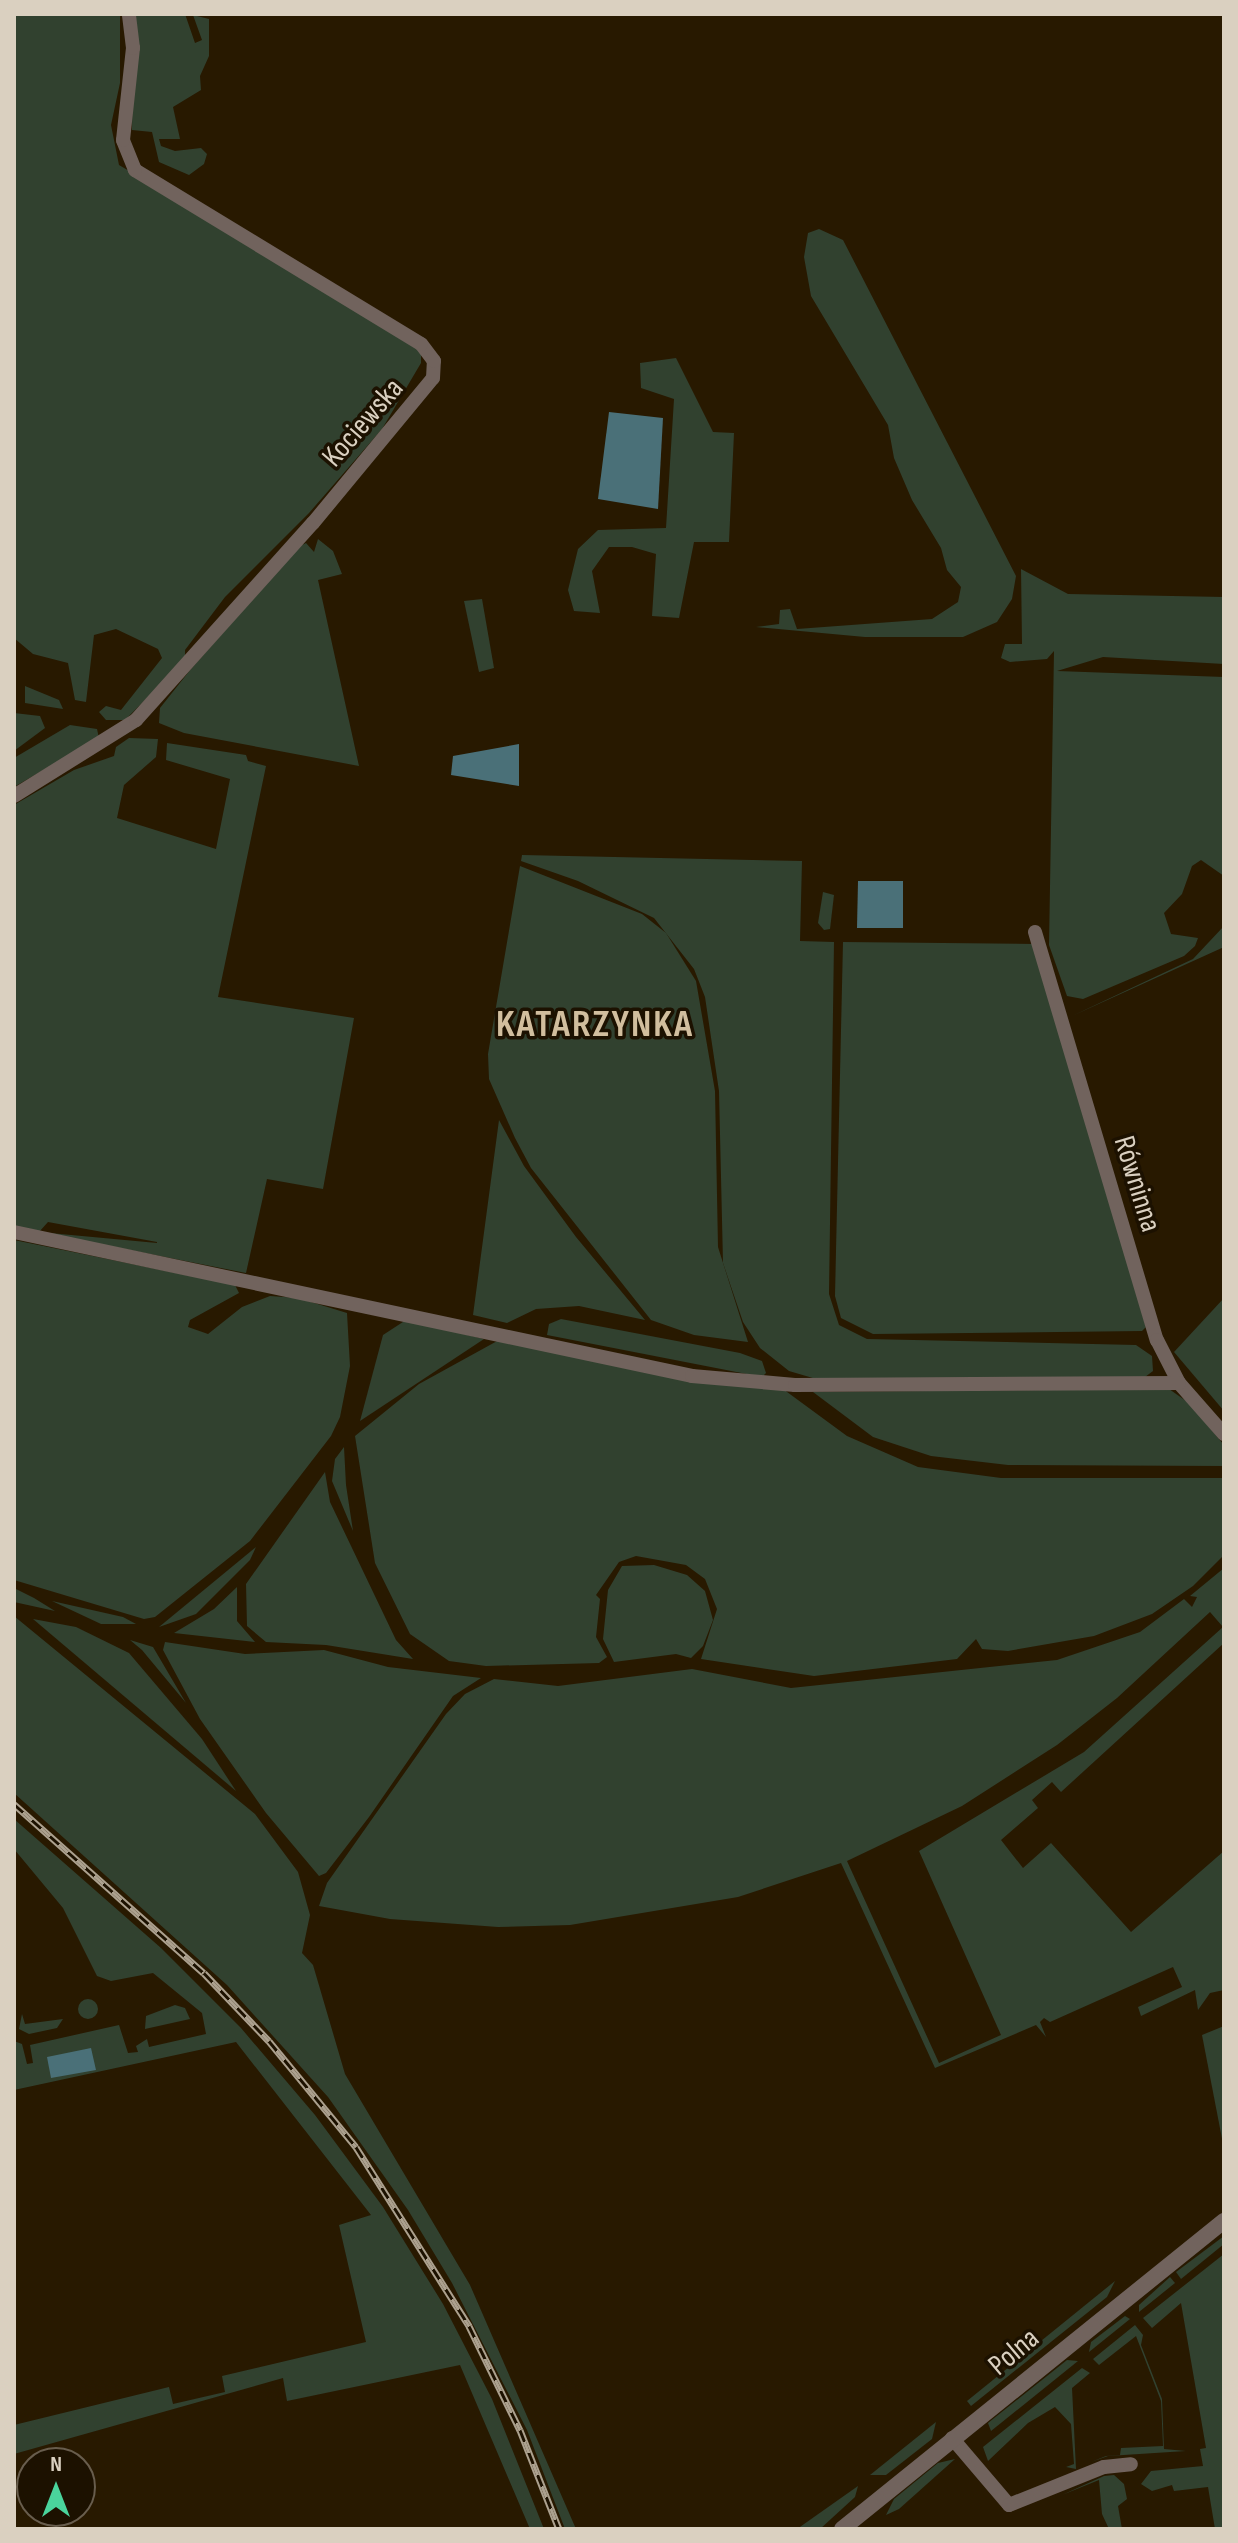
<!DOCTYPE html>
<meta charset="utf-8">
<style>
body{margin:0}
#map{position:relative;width:1238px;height:2543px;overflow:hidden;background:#281900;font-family:"Sofia Sans Condensed",sans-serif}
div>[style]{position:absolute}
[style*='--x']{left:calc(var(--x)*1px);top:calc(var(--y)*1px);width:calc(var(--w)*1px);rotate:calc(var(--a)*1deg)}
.green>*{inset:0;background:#31412f}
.round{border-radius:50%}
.water>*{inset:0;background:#4a7078}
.minor>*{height:14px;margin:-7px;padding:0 7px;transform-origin:7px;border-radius:7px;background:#71635d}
.tertiary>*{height:16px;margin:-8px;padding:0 8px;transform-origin:8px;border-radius:8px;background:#71635d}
.rail>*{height:7px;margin-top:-3.5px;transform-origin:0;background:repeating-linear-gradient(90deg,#1c1100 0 12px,#aca18f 0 24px);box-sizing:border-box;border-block:2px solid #aca18f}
span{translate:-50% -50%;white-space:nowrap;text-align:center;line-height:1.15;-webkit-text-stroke:7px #1c1100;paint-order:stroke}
.street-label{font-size:30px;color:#dad0c0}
.district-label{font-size:38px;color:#d1be9e;font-weight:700;letter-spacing:2px}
.frame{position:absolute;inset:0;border:16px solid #dad0c0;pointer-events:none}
.north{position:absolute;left:16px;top:2447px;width:80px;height:80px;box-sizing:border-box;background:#1c1100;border:2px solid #685d4d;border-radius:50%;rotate:0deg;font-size:22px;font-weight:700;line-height:32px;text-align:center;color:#dad0c0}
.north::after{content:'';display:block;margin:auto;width:28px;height:36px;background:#4ad49c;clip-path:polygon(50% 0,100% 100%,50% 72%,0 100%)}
</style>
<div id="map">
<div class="green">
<div style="clip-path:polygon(14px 14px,120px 14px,120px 83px,111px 125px,119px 165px,421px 343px,421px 363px,382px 429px,309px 513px,225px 597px,185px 650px,185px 660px,125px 720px,106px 720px,99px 712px,106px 706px,121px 710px,162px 658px,158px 649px,116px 629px,94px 635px,86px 702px,75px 700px,68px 663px,33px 654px,14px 638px)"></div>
<div style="clip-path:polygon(133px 14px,185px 14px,195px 43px,202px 40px,193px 15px,209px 19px,209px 56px,200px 76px,201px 90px,173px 107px,180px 139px,159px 139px,161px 146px,175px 151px,201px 148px,207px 154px,204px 164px,189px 175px,159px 162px,152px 132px,132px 130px)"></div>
<div style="clip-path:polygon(819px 229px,843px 240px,1016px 576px,1012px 599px,997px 622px,963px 637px,865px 637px,756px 627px,779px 624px,780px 610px,790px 609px,797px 629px,932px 619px,958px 602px,961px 587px,947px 570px,941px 548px,912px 500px,894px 458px,888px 425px,811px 296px,804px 257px,808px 233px)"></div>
<div style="clip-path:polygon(676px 358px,713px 432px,734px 433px,729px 542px,694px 542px,679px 618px,652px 616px,656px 554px,632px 547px,609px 547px,592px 571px,600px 613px,574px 611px,568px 590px,578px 549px,598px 530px,666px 528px,674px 399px,641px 388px,640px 363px)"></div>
<div style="clip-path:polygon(318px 539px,333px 551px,342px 574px,318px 580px,359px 766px,184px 733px,159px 723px,160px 708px,191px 669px,300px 546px,306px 543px,314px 552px)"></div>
<div style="clip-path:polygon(1021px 569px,1068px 594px,1224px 597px,1224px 664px,1103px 657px,1057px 671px,1224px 677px,1224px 876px,1201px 860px,1192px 866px,1182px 894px,1164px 913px,1171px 934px,1198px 938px,1195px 946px,1184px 956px,1083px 999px,1067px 996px,1049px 945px,1054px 651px,1047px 659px,1010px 662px,1001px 658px,1005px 644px,1022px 644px)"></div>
<div style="clip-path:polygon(482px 599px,494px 668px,479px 672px,464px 601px)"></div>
<div style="clip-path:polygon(25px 686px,59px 700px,63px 709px,25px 703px)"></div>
<div style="clip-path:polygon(14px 713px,40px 716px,45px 728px,14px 751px)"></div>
<div style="clip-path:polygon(70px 725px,97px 729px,99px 738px,14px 787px,14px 758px)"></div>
<div style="clip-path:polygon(evenodd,129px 738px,158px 739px,156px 757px,124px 785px,117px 818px,216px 849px,230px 779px,166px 760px,167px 743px,246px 755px,248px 761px,266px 766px,218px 997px,354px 1018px,323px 1189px,267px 1179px,246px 1273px,14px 1227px,14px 805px,74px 770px,114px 756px,116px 747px,129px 738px,48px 1222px,157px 1242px,157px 1243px,39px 1232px,48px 1222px)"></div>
<div style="clip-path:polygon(522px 855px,802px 861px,800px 941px,834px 942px,829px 1294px,839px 1325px,867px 1339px,1136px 1345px,1152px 1356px,1153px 1371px,1145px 1377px,823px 1381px,789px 1371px,760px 1348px,743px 1322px,723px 1263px,719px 1091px,705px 997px,694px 969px,654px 918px,578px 881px,521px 861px)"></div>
<div style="clip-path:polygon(520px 866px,642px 914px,666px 933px,696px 981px,715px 1091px,718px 1247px,748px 1342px,694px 1335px,651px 1320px,531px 1168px,515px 1138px,489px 1079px,488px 1054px)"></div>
<div style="clip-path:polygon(823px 892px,834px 895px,830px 929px,824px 930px,818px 923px)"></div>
<div style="clip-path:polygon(1224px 926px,1224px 947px,1072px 1016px,1193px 959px)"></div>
<div style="clip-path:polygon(843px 942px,1036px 944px,1146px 1327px,1142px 1331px,873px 1334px,841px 1318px,835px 1296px)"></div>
<div style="clip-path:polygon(499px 1120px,524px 1166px,576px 1237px,645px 1320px,579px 1306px,536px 1309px,507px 1323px,473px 1315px)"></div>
<div style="clip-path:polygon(14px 1240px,235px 1285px,239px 1293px,190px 1320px,188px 1327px,208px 1334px,242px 1307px,270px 1296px,298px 1298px,347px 1313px,350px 1366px,340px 1417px,331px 1436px,250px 1541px,155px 1617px,144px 1619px,14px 1580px)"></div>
<div style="clip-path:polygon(1224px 1298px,1224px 1411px,1174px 1352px)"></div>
<div style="clip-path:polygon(561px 1319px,740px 1353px,762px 1361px,766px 1373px,762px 1377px,547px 1335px,549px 1324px)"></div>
<div style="clip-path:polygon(406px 1320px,484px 1339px,360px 1421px,383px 1335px)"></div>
<div style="clip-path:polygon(499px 1340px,783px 1389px,847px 1436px,918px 1467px,1001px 1478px,1224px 1478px,1224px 1555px,1193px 1586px,1152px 1614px,1094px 1636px,1008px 1651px,982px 1649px,976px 1639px,957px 1659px,814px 1676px,701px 1659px,717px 1609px,705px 1579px,686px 1565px,636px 1556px,619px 1562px,596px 1595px,600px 1599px,596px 1637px,607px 1657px,599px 1663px,486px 1666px,449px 1661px,410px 1634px,375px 1563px,355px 1436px,419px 1384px)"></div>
<div style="clip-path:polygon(1169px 1389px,1189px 1403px,1224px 1445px,1224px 1466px,1008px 1465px,931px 1456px,873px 1437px,813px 1392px)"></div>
<div style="clip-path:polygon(344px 1447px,346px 1485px,353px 1531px,332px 1481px,335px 1459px)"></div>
<div style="clip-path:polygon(325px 1472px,330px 1502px,396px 1640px,413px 1659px,326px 1645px,266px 1642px,247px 1626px,246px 1584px)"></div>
<div style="clip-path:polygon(256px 1547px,250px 1560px,196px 1614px,159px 1627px)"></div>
<div style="clip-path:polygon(654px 1565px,687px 1575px,705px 1591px,713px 1620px,703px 1646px,691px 1658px,676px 1654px,614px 1662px,603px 1639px,608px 1590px,622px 1566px)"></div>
<div style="clip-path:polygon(evenodd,1224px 1568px,1224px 1643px,1061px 1792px,1052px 1782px,1032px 1800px,1038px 1808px,1001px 1840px,1023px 1868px,1051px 1843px,1131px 1932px,1224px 1851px,1224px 1990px,1210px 1993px,1198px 2010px,1195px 1990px,1141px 2016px,1138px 2007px,1182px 1987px,1173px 1967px,1050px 2022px,1044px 2018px,1040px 2022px,1046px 2037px,1036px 2025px,935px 2068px,841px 1863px,738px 1897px,570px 1925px,498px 1927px,390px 1919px,319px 1906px,327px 1883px,446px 1714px,465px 1694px,494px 1679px,558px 1686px,692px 1669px,791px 1688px,1057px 1660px,1140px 1632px,1184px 1599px,1192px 1607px,1197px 1597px,1190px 1596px,1224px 1568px,1210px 1612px,1223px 1627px,1084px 1752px,919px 1851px,1001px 2035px,939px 2063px,847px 1861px,962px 1806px,1057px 1745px,1117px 1698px,1210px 1612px)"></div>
<div style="clip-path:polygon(237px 1587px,237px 1621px,255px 1642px,174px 1633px,214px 1609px)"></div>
<div style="clip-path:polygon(14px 1588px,34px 1598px,55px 1611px,14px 1602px)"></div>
<div style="clip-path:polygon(52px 1601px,123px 1617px,136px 1624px,101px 1624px)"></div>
<div style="clip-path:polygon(14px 1616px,255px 1814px,298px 1872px,310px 1915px,302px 1953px,313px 1965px,345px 2074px,470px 2285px,576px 2529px,565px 2529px,527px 2430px,452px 2283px,408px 2210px,328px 2097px,227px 1985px,14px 1793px)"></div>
<div style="clip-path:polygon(33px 1619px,76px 1627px,129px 1653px,202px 1739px,236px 1791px)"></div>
<div style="clip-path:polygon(130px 1640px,153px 1647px,186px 1703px,142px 1650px)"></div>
<div style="clip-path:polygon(165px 1642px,245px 1654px,324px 1650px,388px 1667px,481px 1678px,453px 1696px,369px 1817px,326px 1873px,319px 1876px,266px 1813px,200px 1719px,163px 1650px)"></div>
<div style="clip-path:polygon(14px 1819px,161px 1948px,241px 2028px,315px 2115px,383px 2207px,443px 2304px,492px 2399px,544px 2529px,530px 2529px,460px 2365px,287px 2401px,283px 2378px,14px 2454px,14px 2425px,169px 2387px,173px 2404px,225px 2392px,222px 2376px,366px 2342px,339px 2225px,371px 2215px,236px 2042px,14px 2090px,14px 2041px,22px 2044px,27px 2064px,33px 2063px,30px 2045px,119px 2025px,128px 2053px,138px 2052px,136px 2046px,147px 2039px,149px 2047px,206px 2034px,202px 2013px,153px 1973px,111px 1981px,97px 1976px,63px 1908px,14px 1849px)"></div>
<div class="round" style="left:78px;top:1999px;width:20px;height:20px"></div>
<div style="clip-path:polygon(175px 2005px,185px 2008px,190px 2019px,145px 2029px,146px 2016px)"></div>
<div style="clip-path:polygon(22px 2014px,25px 2024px,63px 2019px,57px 2028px,29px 2034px,19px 2029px)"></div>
<div style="clip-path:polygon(1224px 2026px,1224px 2149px,1202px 2035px)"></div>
<div style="clip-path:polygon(1224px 2236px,1224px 2244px,1181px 2279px,1176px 2272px)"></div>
<div style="clip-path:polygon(1224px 2254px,1224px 2529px,1215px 2529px,1208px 2487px,1174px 2491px,1172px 2485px,1152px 2491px,1141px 2484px,1151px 2471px,1203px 2466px,1200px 2449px,1206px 2448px,1181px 2303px,1152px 2328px,1143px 2318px)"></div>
<div style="clip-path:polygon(1170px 2277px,1175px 2283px,1139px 2312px,1139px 2305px)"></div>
<div style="clip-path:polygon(1115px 2281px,1107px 2297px,971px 2406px,967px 2401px)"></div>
<div style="clip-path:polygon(1125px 2316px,1130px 2319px,1089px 2352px,1091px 2342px)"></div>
<div style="clip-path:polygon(1135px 2325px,1143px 2335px,1141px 2345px,1162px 2399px,1164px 2449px,1186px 2451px,1108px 2456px,1091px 2462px,1106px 2456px,1120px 2455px,1121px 2448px,1163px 2446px,1161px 2401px,1136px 2336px,1099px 2365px,1093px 2359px)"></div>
<div style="clip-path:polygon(1067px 2360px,1078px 2361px,991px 2431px,988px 2423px)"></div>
<div style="clip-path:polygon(1082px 2368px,1090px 2373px,1072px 2388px,1076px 2469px,1066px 2467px,1074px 2464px,1071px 2424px,1055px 2407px,1028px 2423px,988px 2461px,983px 2447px)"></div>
<div style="clip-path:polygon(936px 2422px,932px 2439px,886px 2475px,870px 2475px)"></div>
<div style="clip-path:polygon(955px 2459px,899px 2509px,886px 2515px,894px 2499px,938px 2463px)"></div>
<div style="clip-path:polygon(1104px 2476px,1114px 2475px,1124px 2484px,1127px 2499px,1118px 2506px,1122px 2529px,1109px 2529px,1102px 2514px,1099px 2480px,1062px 2495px)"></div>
<div style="clip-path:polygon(858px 2486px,855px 2497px,820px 2529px,797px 2529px)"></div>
</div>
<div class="water">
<div style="clip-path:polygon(609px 412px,663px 418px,658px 509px,598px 499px)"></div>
<div style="clip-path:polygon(519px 744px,519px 786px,451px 775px,453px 756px)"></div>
<div style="clip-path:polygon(858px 881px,903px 881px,903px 928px,857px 928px)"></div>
<div style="clip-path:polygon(91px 2048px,96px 2070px,51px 2078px,47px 2057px)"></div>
</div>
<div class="minor">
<div style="--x:14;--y:796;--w:144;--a:-31.9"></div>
<div style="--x:136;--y:720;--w:265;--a:-48.1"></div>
<div style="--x:313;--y:523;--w:188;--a:-50.4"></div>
<div style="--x:433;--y:378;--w:17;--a:-87"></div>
<div style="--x:434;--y:361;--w:21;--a:-127"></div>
<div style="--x:421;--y:344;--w:335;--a:-148.7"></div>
<div style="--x:135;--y:170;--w:32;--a:-112"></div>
<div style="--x:123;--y:140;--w:93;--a:-83.8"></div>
<div style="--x:133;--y:48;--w:34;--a:-97"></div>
<div style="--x:1035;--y:932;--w:426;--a:73.4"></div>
<div style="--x:1157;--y:1340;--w:48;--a:62.9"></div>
<div style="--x:1179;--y:1383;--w:68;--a:48.6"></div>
<div style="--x:14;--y:1232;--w:693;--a:11.99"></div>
<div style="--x:692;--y:1376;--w:103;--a:5"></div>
<div style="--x:795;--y:1385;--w:384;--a:-0.3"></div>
<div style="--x:952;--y:2438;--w:88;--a:49.6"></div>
<div style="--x:1009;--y:2505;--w:102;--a:-21.8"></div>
<div style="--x:1104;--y:2467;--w:27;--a:-6"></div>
</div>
<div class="tertiary">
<div style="--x:842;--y:2529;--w:491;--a:-38.9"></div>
</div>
<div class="rail">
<div style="--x:14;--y:1804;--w:254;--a:41.7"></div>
<div style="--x:204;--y:1973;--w:94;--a:46.3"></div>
<div style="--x:269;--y:2041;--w:137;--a:50.6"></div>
<div style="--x:356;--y:2147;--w:212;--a:57.7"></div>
<div style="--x:469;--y:2326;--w:116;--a:63.9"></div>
<div style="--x:520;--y:2430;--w:106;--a:68.5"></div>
</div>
<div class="street-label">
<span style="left:363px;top:423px;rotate:-49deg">Kociewska</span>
<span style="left:1137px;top:1184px;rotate:73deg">Równinna</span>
<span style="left:1014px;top:2352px;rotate:-40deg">Polna</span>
</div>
<div class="district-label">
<span style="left:595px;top:1025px">KATARZYNKA</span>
</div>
<div class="frame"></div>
<div class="north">N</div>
</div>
